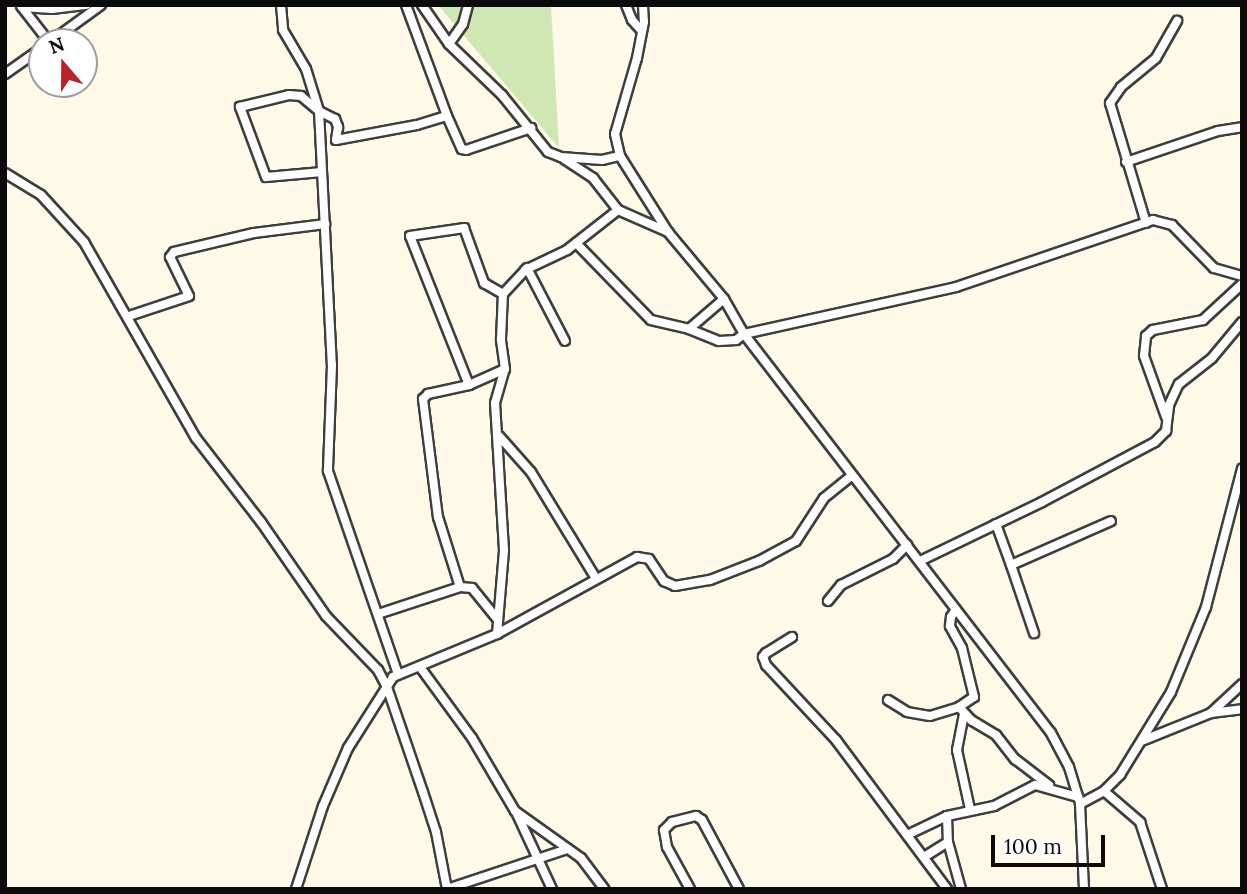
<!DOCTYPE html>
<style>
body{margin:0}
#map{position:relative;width:1247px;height:894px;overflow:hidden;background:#fffae8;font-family:Lora,serif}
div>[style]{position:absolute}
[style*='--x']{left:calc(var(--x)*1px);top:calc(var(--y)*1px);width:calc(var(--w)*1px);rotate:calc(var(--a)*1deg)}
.green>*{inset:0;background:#cfe8b3}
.roads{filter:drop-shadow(2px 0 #3e3e3e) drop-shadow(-2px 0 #3e3e3e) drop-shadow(0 2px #3e3e3e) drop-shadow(0 -2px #3e3e3e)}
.street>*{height:8px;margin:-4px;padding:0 4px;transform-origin:4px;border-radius:4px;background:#fff}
span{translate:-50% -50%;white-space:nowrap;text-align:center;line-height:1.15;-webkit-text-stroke:7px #fff;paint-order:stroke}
.frame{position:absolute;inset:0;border:7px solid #0b0b0b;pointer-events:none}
.north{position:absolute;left:28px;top:28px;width:70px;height:70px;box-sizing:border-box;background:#fff;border:2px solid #9d9d9d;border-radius:50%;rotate:340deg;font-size:19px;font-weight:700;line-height:28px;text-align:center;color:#0b0b0b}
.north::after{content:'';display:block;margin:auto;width:24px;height:32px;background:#ba232a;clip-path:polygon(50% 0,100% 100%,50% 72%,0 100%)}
.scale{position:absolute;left:991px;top:835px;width:114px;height:32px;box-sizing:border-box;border:4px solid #0b0b0b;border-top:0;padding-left:9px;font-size:21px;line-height:24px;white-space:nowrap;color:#0b0b0b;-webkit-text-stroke:5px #fff;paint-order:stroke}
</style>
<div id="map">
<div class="green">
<div style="clip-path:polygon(438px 5px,551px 5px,559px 148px)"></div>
</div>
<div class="roads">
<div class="street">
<div style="--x:281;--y:5;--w:25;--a:85"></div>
<div style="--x:283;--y:30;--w:45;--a:59.5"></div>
<div style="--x:306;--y:69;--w:44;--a:72.8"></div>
<div style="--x:319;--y:111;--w:254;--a:87.1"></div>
<div style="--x:332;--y:365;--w:106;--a:92.2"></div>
<div style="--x:328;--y:471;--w:215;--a:71"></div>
<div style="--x:406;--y:5;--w:118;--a:69.7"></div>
<div style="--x:422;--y:5;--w:47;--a:55.3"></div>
<div style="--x:449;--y:44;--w:74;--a:43.9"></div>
<div style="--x:502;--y:95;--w:73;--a:51.1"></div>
<div style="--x:548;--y:152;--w:14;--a:21"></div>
<div style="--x:561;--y:157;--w:41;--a:4.2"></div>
<div style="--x:602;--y:160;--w:18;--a:-13"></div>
<div style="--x:626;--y:5;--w:16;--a:68"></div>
<div style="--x:632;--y:20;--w:13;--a:48"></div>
<div style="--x:643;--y:5;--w:17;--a:87"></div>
<div style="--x:644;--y:22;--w:37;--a:101"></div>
<div style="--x:637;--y:58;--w:79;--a:106.1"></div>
<div style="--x:615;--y:134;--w:23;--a:77"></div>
<div style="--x:620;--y:156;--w:90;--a:57.7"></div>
<div style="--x:668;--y:232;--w:87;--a:50.1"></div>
<div style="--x:724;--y:299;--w:40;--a:60.3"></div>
<div style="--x:744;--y:334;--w:503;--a:52.42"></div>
<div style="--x:1051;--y:733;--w:38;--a:62"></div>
<div style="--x:1069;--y:767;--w:39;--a:73"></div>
<div style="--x:1080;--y:804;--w:85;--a:87.3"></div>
<div style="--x:21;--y:6;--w:46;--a:52.1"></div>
<div style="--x:22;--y:7;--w:30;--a:4"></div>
<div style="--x:52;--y:9;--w:35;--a:-7"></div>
<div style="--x:50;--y:42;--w:63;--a:-36"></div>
<div style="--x:449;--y:44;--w:24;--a:-55"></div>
<div style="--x:463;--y:24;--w:20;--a:-75"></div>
<div style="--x:5;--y:74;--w:45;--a:-35.1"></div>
<div style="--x:564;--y:159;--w:35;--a:33"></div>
<div style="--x:593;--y:178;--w:41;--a:52"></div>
<div style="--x:618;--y:210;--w:55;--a:23.7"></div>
<div style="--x:1126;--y:162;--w:97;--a:-18.6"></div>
<div style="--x:1218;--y:131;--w:24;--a:-9"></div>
<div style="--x:322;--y:172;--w:56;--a:174.9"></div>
<div style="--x:266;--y:177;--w:75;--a:-110.4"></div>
<div style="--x:240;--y:107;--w:50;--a:-13.8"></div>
<div style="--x:289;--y:95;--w:12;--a:5"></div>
<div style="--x:301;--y:96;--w:23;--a:40"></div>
<div style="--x:319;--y:111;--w:18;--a:27"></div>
<div style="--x:335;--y:119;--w:9;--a:69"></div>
<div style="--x:338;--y:127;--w:13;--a:99"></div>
<div style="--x:336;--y:140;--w:82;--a:-10.5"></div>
<div style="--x:417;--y:125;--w:31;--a:-17"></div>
<div style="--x:447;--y:116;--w:36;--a:66"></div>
<div style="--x:462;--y:149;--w:4;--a:14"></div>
<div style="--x:466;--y:150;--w:69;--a:-18.7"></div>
<div style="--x:5;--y:173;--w:42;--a:31.4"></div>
<div style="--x:41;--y:195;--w:64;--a:47.5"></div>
<div style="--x:84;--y:242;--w:226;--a:60.3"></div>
<div style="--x:196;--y:438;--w:106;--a:52.3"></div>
<div style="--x:261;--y:522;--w:114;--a:55.3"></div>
<div style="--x:326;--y:616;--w:75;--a:46.1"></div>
<div style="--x:378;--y:670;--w:19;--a:62"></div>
<div style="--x:387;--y:687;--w:111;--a:71.1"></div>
<div style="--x:423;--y:792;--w:42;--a:72"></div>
<div style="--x:436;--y:832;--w:58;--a:79.1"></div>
<div style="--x:1146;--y:223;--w:125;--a:-106.7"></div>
<div style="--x:1110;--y:103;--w:19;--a:-55"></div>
<div style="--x:1121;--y:87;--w:45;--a:-39.6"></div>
<div style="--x:1156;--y:58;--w:43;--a:-60.4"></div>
<div style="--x:576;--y:243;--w:107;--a:45.8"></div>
<div style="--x:651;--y:320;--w:39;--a:13"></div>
<div style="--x:689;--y:329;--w:46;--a:-40.6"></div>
<div style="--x:527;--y:268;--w:82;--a:62.5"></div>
<div style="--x:129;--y:316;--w:63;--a:-18.4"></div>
<div style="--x:189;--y:296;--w:43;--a:-116"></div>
<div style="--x:170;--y:257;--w:6;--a:-51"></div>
<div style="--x:174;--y:252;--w:82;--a:-13.4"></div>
<div style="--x:254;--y:233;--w:72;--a:-7.2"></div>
<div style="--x:689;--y:329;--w:32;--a:22"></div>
<div style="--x:719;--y:341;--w:17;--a:-3"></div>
<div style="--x:736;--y:340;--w:10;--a:-37"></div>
<div style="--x:744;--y:334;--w:217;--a:-12.5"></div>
<div style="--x:956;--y:287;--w:208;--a:-18.8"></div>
<div style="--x:1153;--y:220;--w:20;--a:15"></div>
<div style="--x:1172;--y:225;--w:60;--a:45.7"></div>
<div style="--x:1214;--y:268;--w:29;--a:16"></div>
<div style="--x:505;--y:369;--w:39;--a:156"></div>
<div style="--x:469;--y:385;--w:160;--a:-111.6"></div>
<div style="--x:410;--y:236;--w:55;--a:-8.4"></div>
<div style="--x:464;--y:228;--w:59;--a:70"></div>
<div style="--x:484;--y:283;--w:22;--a:30"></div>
<div style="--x:503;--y:294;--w:33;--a:-47"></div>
<div style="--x:525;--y:270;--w:47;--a:-25.5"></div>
<div style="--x:567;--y:250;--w:65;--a:-38.1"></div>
<div style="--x:469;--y:385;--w:42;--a:167.6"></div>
<div style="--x:428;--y:394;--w:7;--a:135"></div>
<div style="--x:423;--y:399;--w:119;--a:82.8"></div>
<div style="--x:438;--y:517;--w:73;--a:72.6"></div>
<div style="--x:460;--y:587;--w:12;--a:5"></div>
<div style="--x:472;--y:588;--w:41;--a:50.9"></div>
<div style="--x:1166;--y:417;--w:65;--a:-109.8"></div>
<div style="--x:1144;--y:356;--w:20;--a:-84"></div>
<div style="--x:1146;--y:336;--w:9;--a:-41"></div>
<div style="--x:1153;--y:330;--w:51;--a:-11.3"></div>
<div style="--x:1203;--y:320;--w:53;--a:-42.7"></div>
<div style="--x:499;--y:436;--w:48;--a:48.4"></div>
<div style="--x:531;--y:472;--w:123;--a:58.6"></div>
<div style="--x:996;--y:524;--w:44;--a:69.9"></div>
<div style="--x:1011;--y:565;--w:109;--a:-23.7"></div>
<div style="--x:920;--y:561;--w:136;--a:-25.8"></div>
<div style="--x:1042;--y:502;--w:128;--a:-28"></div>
<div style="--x:1155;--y:442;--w:16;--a:-45"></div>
<div style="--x:1166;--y:431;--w:26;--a:-83"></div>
<div style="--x:1169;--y:405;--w:23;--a:-65"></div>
<div style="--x:1179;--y:384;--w:42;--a:-38.2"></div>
<div style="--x:1212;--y:358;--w:47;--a:-50.2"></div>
<div style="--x:1011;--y:565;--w:72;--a:71.3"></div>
<div style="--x:828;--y:601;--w:21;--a:-51"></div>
<div style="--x:841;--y:585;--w:58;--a:-26.6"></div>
<div style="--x:893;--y:559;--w:20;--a:-45"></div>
<div style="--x:378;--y:614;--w:86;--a:-18.2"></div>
<div style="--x:497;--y:634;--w:84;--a:-85.2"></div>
<div style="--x:504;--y:550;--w:147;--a:-93.5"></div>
<div style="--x:495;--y:403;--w:35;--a:-74"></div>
<div style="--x:505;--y:369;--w:30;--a:-98"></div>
<div style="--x:501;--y:339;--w:45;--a:-87.5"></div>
<div style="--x:792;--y:637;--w:31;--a:148"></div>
<div style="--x:766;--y:653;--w:5;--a:127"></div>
<div style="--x:763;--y:657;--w:9;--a:69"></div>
<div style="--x:766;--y:665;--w:103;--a:47"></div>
<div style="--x:836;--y:740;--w:186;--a:53.3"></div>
<div style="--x:420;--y:667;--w:88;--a:53.8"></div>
<div style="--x:472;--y:738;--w:85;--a:59.5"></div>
<div style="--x:515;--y:811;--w:81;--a:35.5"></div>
<div style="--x:581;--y:858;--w:39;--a:53"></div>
<div style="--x:888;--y:700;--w:22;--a:32"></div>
<div style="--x:907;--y:712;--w:23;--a:10"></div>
<div style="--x:930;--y:716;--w:30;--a:-17"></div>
<div style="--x:959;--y:707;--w:18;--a:-34"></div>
<div style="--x:974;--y:697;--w:50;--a:-103.8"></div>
<div style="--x:962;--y:648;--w:25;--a:-119"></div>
<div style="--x:950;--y:626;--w:9;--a:-84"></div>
<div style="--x:951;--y:617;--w:9;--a:-58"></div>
<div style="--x:959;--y:707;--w:18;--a:47"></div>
<div style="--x:971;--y:720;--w:29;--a:31"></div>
<div style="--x:996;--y:735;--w:31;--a:52"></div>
<div style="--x:1015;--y:759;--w:43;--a:37.4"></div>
<div style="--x:1211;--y:713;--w:42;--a:-43.1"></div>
<div style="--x:964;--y:714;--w:37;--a:101"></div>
<div style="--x:957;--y:750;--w:60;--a:77.6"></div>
<div style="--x:1144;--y:740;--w:72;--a:-21.9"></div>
<div style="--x:1211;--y:713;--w:31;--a:-7"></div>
<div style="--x:1104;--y:791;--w:48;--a:40.7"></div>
<div style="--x:1140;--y:822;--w:71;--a:71.8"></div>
<div style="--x:1080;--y:804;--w:27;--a:-28"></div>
<div style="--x:1104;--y:791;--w:23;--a:-45"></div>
<div style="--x:1120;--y:775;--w:97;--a:-58.4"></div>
<div style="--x:1171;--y:692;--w:92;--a:-67.6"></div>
<div style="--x:1206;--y:607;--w:143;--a:-75.4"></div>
<div style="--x:517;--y:814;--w:83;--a:65"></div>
<div style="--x:947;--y:816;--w:26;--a:88"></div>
<div style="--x:948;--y:842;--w:49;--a:74.5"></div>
<div style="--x:907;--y:835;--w:44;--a:-25.4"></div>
<div style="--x:947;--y:816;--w:48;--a:-12"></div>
<div style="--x:994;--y:806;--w:46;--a:-27.1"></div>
<div style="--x:1035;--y:785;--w:45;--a:15.6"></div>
<div style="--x:924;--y:857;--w:28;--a:-32"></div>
<div style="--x:296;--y:889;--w:87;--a:-72"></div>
<div style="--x:323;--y:806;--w:63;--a:-66.7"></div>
<div style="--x:348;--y:748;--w:84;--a:-57.6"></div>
<div style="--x:393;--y:677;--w:113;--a:-22.5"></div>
<div style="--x:497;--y:634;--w:160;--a:-28.8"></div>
<div style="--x:637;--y:557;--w:12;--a:9"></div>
<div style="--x:649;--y:559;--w:27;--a:56"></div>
<div style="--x:664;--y:581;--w:12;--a:24"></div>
<div style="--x:675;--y:586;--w:36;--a:-10"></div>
<div style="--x:710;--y:580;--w:53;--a:-21.2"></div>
<div style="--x:759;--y:561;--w:42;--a:-28.4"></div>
<div style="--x:796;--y:541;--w:51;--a:-56.9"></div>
<div style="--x:824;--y:498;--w:36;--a:-39"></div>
<div style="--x:447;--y:889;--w:126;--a:-18.4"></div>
<div style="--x:690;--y:889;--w:48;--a:-118.7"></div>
<div style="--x:667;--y:847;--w:17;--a:-100"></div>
<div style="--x:664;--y:830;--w:11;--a:-45"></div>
<div style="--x:672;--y:822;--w:25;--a:-14"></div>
<div style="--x:696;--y:816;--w:7;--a:34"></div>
<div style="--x:702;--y:820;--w:78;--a:61.8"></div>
</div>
</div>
<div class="frame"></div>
<div class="north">N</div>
<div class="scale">100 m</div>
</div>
